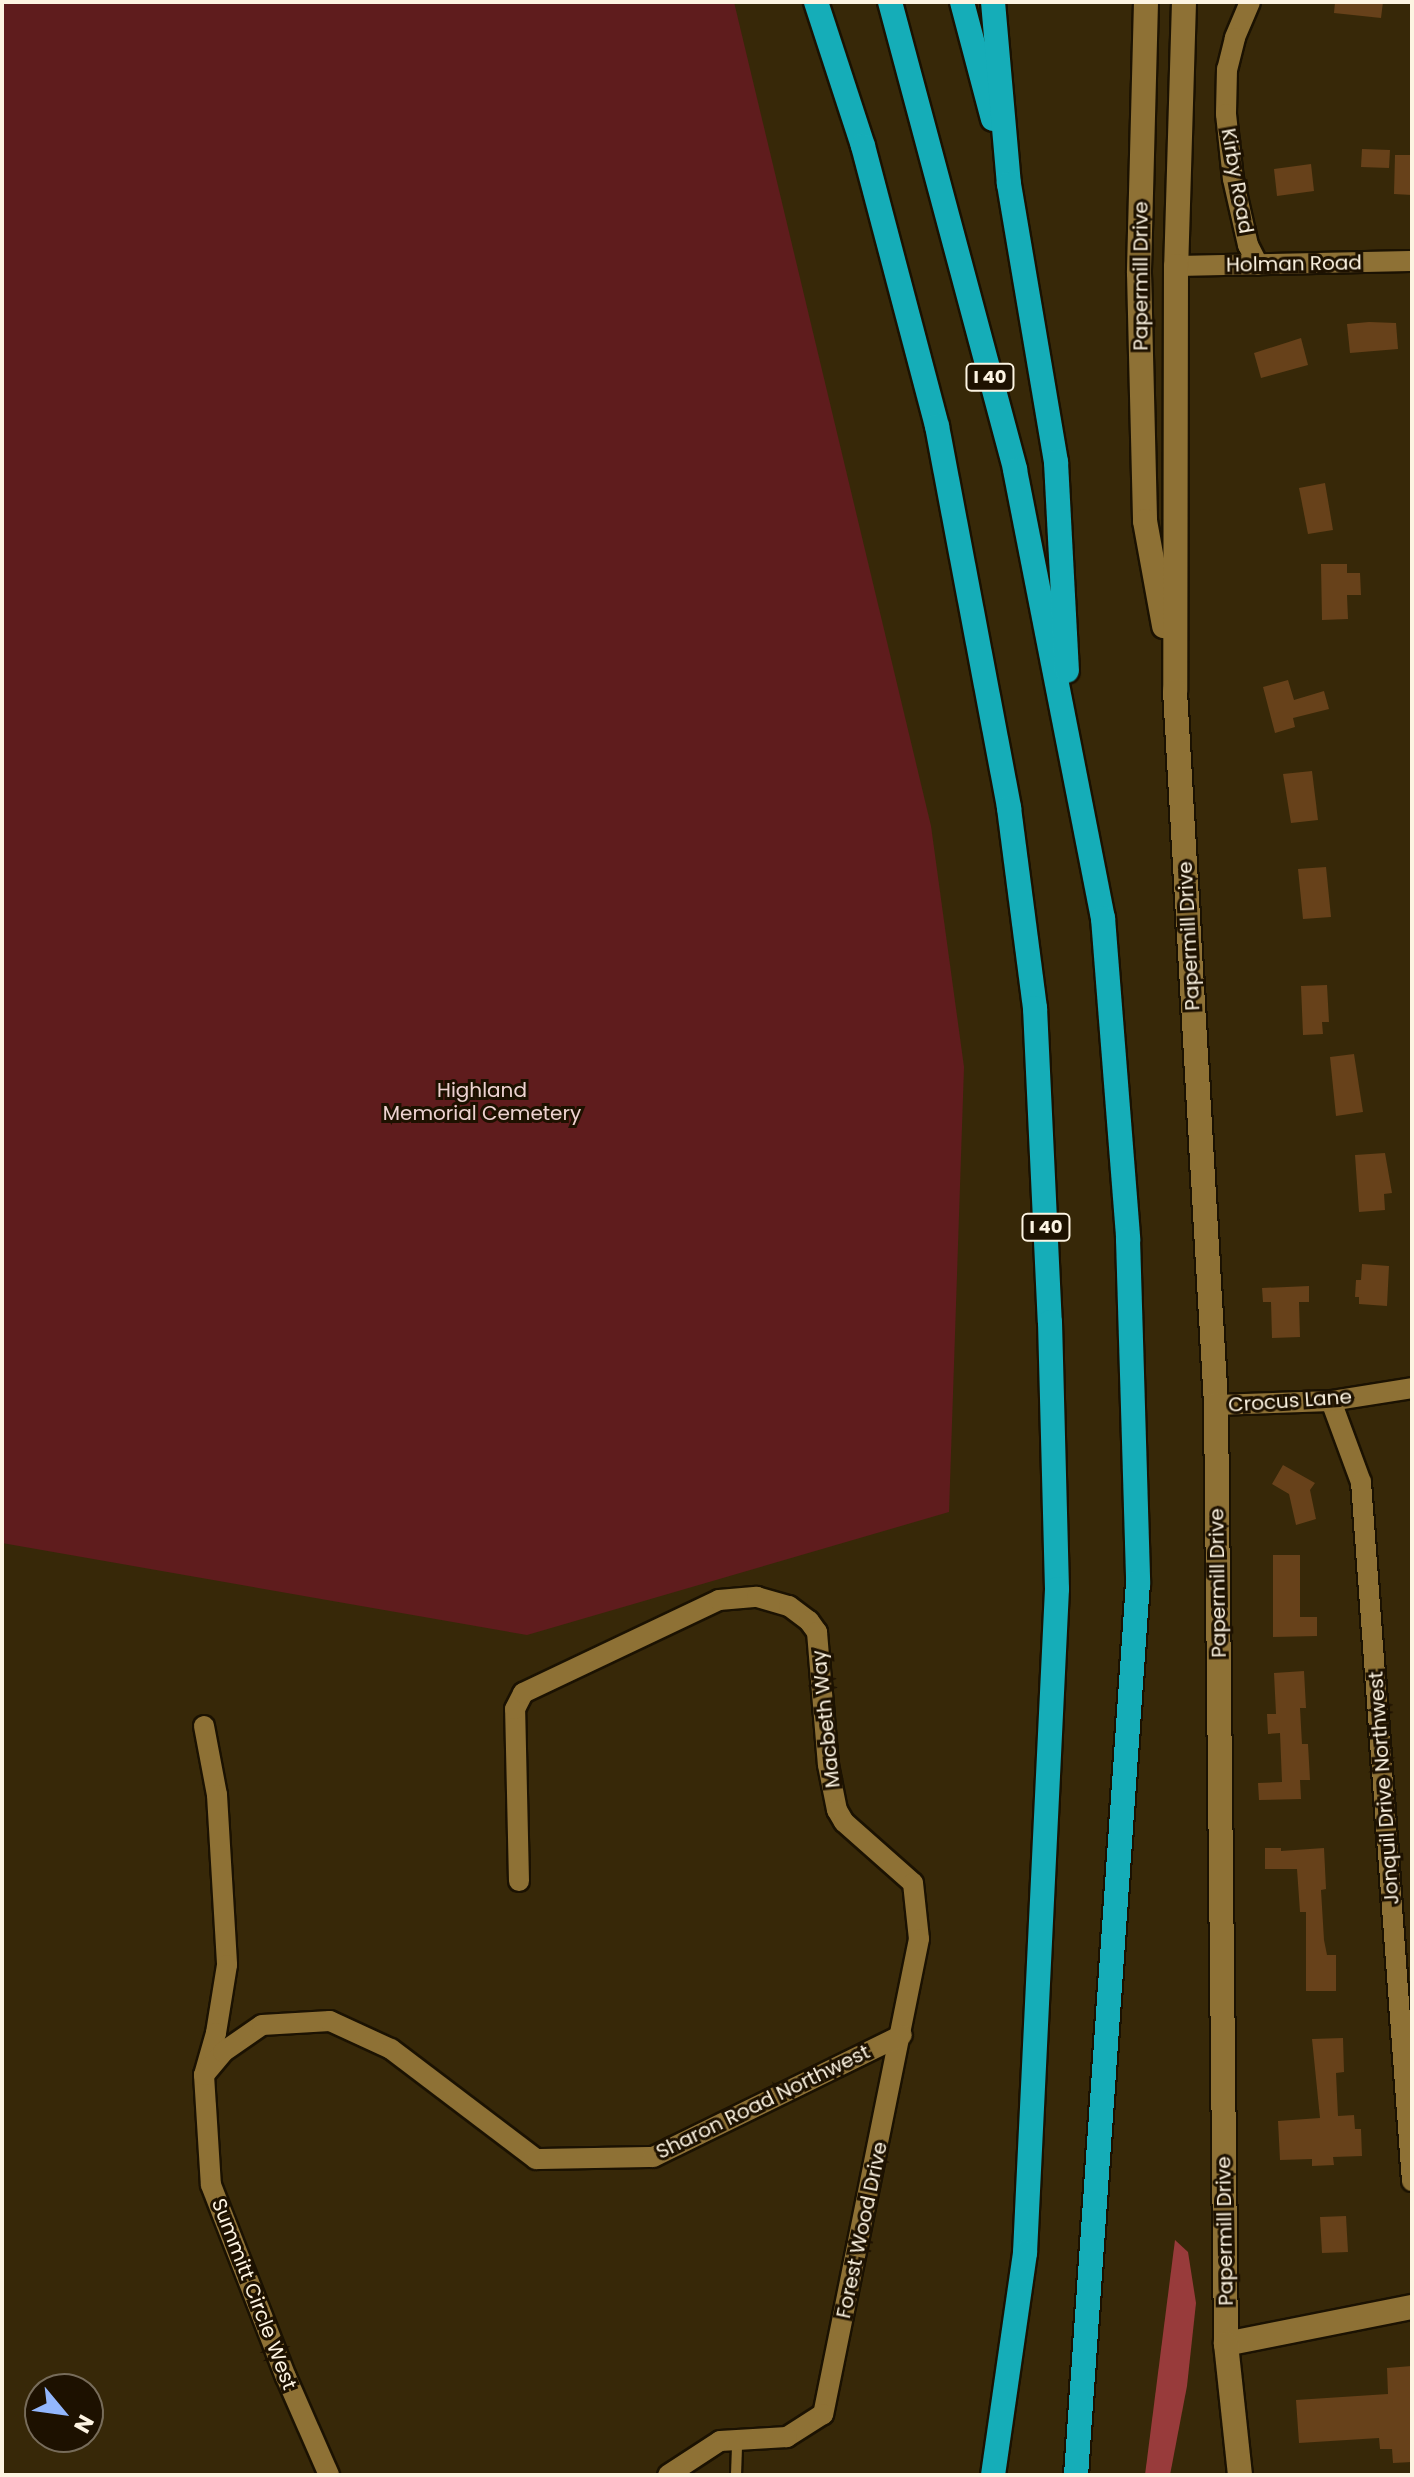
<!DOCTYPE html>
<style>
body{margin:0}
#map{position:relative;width:1414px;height:2477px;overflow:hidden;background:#372808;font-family:Poppins,sans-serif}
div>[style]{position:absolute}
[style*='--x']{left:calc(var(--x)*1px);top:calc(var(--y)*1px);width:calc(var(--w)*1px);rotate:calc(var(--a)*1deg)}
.green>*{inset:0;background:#5f1c1d}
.forest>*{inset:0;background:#983b3b}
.building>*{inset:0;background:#67411a}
.roads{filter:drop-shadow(2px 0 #1b1202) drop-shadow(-2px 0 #1b1202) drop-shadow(0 2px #1b1202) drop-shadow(0 -2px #1b1202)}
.service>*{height:10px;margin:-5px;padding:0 5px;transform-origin:5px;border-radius:5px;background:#8e7135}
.minor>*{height:20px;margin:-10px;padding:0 10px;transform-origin:10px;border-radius:10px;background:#8e7135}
.tertiary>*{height:24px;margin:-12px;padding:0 12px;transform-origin:12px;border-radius:12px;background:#8e7135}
.secondary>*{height:24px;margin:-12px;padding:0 12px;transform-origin:12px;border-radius:12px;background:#8e7135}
.motorway>*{height:24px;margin:-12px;padding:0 12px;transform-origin:12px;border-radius:12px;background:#15adb8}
span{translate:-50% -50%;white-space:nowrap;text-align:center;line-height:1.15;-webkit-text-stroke:6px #1d1100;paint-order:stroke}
.shield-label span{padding:2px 6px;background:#1d1100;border:2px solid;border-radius:6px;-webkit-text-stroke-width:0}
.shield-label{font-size:18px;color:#fdf4e2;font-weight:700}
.street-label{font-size:20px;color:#fdf4e2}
.park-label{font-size:20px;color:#edd2d0}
.frame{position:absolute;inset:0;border:4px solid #fdf4e2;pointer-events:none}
.north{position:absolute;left:24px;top:2373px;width:80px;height:80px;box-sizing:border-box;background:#1d1100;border:2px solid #776c5a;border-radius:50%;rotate:119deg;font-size:22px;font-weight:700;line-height:32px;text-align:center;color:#fdf4e2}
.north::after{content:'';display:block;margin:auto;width:28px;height:36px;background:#93b7fd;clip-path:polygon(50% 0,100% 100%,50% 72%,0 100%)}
</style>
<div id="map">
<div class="green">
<div style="clip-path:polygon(2px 2px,734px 2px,931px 826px,964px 1067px,949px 1512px,527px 1635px,2px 1543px)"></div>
</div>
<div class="forest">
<div style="clip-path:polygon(1175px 2240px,1188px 2252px,1196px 2303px,1187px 2386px,1170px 2475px,1145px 2475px)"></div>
</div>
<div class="building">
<div style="clip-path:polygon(1335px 2px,1383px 2px,1381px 18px,1334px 13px)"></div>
<div style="clip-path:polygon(1362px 149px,1390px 150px,1389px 168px,1361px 167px)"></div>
<div style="clip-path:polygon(1395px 155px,1412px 155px,1412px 195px,1394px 194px)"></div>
<div style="clip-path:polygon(1311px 164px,1314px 191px,1277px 196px,1274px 169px)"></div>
<div style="clip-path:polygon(1369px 322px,1396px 323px,1398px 349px,1350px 353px,1347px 324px)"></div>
<div style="clip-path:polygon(1301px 338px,1308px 365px,1261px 378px,1254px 353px)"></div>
<div style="clip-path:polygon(1325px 483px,1333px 530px,1308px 534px,1299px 488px)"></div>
<div style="clip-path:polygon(1321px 564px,1347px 564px,1347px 573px,1360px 573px,1361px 595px,1347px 595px,1348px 619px,1322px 620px)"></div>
<div style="clip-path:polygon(1288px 680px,1294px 700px,1324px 691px,1329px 709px,1293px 718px,1295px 727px,1275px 733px,1263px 687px)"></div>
<div style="clip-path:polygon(1312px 771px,1318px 820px,1291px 823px,1283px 774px)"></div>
<div style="clip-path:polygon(1326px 867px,1331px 917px,1303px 919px,1298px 869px)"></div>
<div style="clip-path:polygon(1327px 985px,1329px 1022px,1322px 1022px,1323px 1034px,1303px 1035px,1301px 986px)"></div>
<div style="clip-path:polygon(1354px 1054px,1363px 1112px,1336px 1116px,1330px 1057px)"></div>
<div style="clip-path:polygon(1385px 1153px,1392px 1193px,1384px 1194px,1385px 1210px,1359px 1212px,1355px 1155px)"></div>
<div style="clip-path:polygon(1362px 1264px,1389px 1266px,1387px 1306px,1359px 1304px,1359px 1297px,1355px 1297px,1356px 1280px,1361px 1280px)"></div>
<div style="clip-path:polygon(1309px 1286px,1309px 1302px,1299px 1302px,1300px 1337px,1272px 1338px,1271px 1302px,1263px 1302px,1262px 1288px)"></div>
<div style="clip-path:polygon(1283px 1465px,1315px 1483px,1310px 1490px,1316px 1519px,1296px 1525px,1289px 1494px,1272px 1484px)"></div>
<div style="clip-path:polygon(1273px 1555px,1300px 1555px,1300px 1617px,1317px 1617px,1317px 1636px,1273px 1637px)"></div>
<div style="clip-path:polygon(1304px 1671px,1306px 1708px,1300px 1708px,1302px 1744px,1308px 1744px,1310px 1780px,1300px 1780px,1301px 1799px,1259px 1800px,1258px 1783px,1282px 1782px,1280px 1733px,1268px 1734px,1267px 1714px,1276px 1714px,1274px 1673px)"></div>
<div style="clip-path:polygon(1265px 1848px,1281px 1848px,1281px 1851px,1324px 1848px,1326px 1889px,1321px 1890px,1324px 1940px,1327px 1955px,1336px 1955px,1336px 1991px,1306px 1991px,1306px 1912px,1300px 1912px,1297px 1869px,1265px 1869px)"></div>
<div style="clip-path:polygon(1343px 2038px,1344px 2072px,1336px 2073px,1338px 2116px,1354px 2115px,1355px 2129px,1361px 2129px,1362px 2156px,1333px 2157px,1334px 2165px,1312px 2166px,1312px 2159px,1280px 2160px,1278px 2121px,1320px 2118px,1312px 2039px)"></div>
<div style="clip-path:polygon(1346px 2216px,1348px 2252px,1322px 2253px,1320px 2217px)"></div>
<div style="clip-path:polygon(1412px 2366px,1412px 2462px,1393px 2463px,1392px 2449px,1380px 2449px,1379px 2438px,1299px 2443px,1296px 2400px,1388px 2394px,1387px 2368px)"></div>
</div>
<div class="roads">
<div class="service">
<div style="--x:736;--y:2475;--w:35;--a:-88"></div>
</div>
<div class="minor">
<div style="--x:1250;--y:2;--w:39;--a:113"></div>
<div style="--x:1235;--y:38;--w:32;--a:104"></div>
<div style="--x:1227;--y:69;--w:45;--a:91.3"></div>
<div style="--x:1226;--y:114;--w:65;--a:83.9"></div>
<div style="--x:1233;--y:179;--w:68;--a:77.2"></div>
<div style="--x:1248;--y:245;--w:22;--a:63"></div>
<div style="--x:1176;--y:266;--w:236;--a:-1.2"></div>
<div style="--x:1331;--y:1401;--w:86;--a:69.7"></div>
<div style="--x:1361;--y:1482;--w:701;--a:85.83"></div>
<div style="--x:1216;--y:1405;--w:115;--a:-2"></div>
<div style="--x:1331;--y:1401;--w:82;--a:-9.1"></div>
<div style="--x:204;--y:1726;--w:70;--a:79.3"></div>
<div style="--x:217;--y:1795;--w:170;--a:86.6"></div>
<div style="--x:227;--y:1965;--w:69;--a:99.2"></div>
<div style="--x:216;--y:2033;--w:44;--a:105.9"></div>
<div style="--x:204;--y:2075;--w:110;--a:86.4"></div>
<div style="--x:211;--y:2185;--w:206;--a:68.7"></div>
<div style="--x:286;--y:2377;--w:107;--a:66.3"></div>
<div style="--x:519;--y:1881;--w:172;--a:-91.3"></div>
<div style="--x:515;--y:1709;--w:18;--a:-63"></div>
<div style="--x:523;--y:1693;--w:217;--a:-25.4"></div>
<div style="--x:719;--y:1600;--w:38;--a:-5"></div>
<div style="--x:757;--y:1597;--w:33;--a:16"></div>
<div style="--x:789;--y:1606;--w:25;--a:37"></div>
<div style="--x:809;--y:1621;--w:14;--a:54"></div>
<div style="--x:817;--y:1632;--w:133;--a:85.3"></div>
<div style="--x:828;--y:1765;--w:46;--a:78.7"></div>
<div style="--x:837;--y:1810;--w:14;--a:60"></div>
<div style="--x:844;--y:1822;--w:92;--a:41.5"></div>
<div style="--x:913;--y:1883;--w:56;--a:83.9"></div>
<div style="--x:919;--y:1939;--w:485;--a:101.4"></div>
<div style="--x:823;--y:2414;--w:43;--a:147.4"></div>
<div style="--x:787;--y:2437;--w:67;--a:176.6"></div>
<div style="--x:720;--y:2441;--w:62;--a:146.8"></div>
<div style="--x:204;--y:2075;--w:30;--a:-50"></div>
<div style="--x:223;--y:2052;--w:47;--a:-34.7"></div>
<div style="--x:262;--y:2025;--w:68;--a:-3.4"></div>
<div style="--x:330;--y:2021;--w:67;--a:24.7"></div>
<div style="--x:391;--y:2049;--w:182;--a:37.2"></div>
<div style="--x:536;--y:2159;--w:117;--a:-1"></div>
<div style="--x:653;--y:2157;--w:277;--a:-26.1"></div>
</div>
<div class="tertiary">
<div style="--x:1226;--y:2344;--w:190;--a:-11.3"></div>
</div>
<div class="secondary">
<div style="--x:1146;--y:2;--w:271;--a:91.5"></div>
<div style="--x:1139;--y:273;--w:248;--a:88.6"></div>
<div style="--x:1145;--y:521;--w:107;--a:79.7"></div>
<div style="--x:1184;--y:2;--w:264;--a:91.7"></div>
<div style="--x:1176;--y:266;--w:425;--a:90.1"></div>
<div style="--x:1175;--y:691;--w:715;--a:86.71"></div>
<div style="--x:1216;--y:1405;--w:939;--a:89.39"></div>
<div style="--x:1226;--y:2344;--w:132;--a:83.9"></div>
</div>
<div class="motorway">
<div style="--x:816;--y:2;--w:151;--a:71.9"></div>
<div style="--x:863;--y:146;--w:290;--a:75.2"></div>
<div style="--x:937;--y:426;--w:389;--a:79.3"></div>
<div style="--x:1009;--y:808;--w:202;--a:82.6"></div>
<div style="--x:1035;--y:1008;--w:314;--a:87.3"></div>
<div style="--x:1050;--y:1322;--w:267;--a:88.5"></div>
<div style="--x:1057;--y:1589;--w:665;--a:92.76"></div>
<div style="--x:1025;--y:2253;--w:224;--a:98.2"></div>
<div style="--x:890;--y:2;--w:484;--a:75"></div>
<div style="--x:1015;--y:470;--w:457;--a:78.9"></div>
<div style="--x:1103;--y:918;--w:322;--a:85.5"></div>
<div style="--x:1128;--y:1239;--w:343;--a:88.3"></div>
<div style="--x:1138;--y:1582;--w:895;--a:93.97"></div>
<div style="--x:962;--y:2;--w:121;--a:75.2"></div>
<div style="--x:993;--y:2;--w:183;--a:85"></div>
<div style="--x:1009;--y:184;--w:282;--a:80.4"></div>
<div style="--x:1056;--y:462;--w:209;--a:87"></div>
</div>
</div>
<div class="shield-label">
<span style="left:990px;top:377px">I 40</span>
<span style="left:1046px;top:1227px">I 40</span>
</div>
<div class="street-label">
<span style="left:1237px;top:181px;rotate:80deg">Kirby Road</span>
<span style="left:1294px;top:264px;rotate:-1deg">Holman Road</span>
<span style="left:1141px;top:276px;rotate:-90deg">Papermill Drive</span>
<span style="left:1189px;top:936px;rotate:-93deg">Papermill Drive</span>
<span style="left:1290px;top:1401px;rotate:-4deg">Crocus Lane</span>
<span style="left:1218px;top:1583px;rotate:-91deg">Papermill Drive</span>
<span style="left:826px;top:1719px;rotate:-96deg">Macbeth Way</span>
<span style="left:1384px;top:1788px;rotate:-94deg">Jonquil Drive Northwest</span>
<span style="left:763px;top:2102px;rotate:-26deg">Sharon Road Northwest</span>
<span style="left:862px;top:2230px;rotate:-78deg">Forest Wood Drive</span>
<span style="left:1225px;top:2231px;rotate:-91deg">Papermill Drive</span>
<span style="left:254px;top:2294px;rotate:69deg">Summitt Circle West</span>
</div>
<div class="park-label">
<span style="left:482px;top:1102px">Highland<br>Memorial Cemetery</span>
</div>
<div class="frame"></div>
<div class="north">N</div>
</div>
